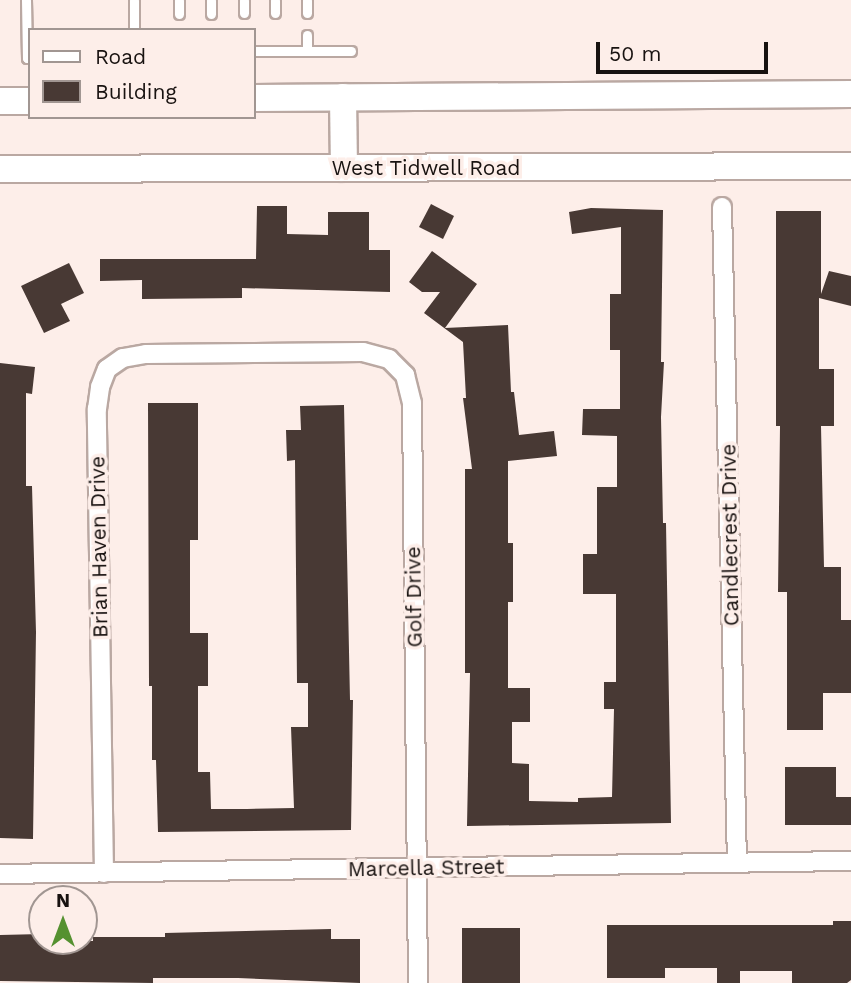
<!DOCTYPE html>
<style>
body{margin:0}
#map{position:relative;width:851px;height:983px;overflow:hidden;background:#fdeee9;font-family:"Work Sans",sans-serif}
div>[style]{position:absolute}
[style*='--x']{left:calc(var(--x)*1px);top:calc(var(--y)*1px);width:calc(var(--w)*1px);rotate:calc(var(--a)*1deg)}
.building>*{inset:0;background:#483934}
.roads{filter:drop-shadow(2px 0 #baa8a2) drop-shadow(-2px 0 #baa8a2) drop-shadow(0 2px #baa8a2) drop-shadow(0 -2px #baa8a2)}
.lane>*{height:9px;margin:-4.5px;padding:0 4.5px;transform-origin:4.5px;border-radius:4.5px;background:#fff}
.street>*{height:18px;margin:-9px;padding:0 9px;transform-origin:9px;border-radius:9px;background:#fff}
.secondary>*{height:26px;margin:-13px;padding:0 13px;transform-origin:13px;border-radius:13px;background:#fff}
span{translate:-50% -50%;white-space:nowrap;text-align:center;line-height:1.15;-webkit-text-stroke:7px #fdeee9;paint-order:stroke}
.street-label{font-size:21px;color:#181210}
.legend{position:absolute;left:28px;top:28px;width:228px;height:91px;box-sizing:border-box;background:#fdeee9;border:2px solid #a19692;margin:0;padding:9px 12px;list-style:none;font-size:21px;color:#181210}
.legend li{display:flex;align-items:center;gap:14px;height:35px}
.legend b{width:35px;border:2px solid #a19692}
.north{position:absolute;left:28px;top:885px;width:70px;height:70px;box-sizing:border-box;background:#fdeee9;border:2px solid #a19692;border-radius:50%;rotate:0deg;font-size:19px;font-weight:700;line-height:28px;text-align:center;color:#181210}
.north::after{content:'';display:block;margin:auto;width:24px;height:32px;background:#559130;clip-path:polygon(50% 0,100% 100%,50% 72%,0 100%)}
.scale{position:absolute;left:596px;top:42px;width:172px;height:32px;box-sizing:border-box;border:4px solid #181210;border-top:0;padding-left:9px;font-size:21px;line-height:24px;white-space:nowrap;color:#181210;-webkit-text-stroke:5px #fdeee9;paint-order:stroke}
</style>
<div id="map">
<div class="building">
<div style="clip-path:polygon(431px 204px,454px 216px,443px 239px,419px 227px)"></div>
<div style="clip-path:polygon(257px 206px,287px 206px,287px 234px,328px 235px,328px 212px,369px 212px,369px 250px,390px 250px,390px 292px,242px 288px,242px 298px,142px 299px,142px 280px,100px 281px,100px 259px,256px 259px)"></div>
<div style="clip-path:polygon(591px 208px,663px 210px,661px 362px,664px 362px,661px 417px,663px 523px,666px 523px,671px 823px,467px 826px,470px 673px,465px 673px,465px 469px,472px 469px,463px 398px,466px 398px,463px 342px,424px 313px,440px 292px,422px 292px,409px 282px,432px 251px,477px 284px,445px 328px,508px 325px,511px 392px,514px 392px,519px 435px,554px 431px,557px 456px,508px 461px,508px 543px,513px 543px,513px 602px,508px 602px,508px 688px,530px 688px,530px 722px,512px 722px,512px 763px,529px 764px,529px 801px,578px 802px,578px 798px,612px 797px,614px 709px,604px 709px,604px 682px,616px 682px,616px 594px,583px 594px,583px 554px,597px 554px,597px 487px,617px 487px,617px 436px,582px 435px,583px 409px,620px 409px,620px 350px,610px 350px,610px 294px,621px 294px,621px 227px,572px 234px,569px 212px)"></div>
<div style="clip-path:polygon(776px 211px,821px 211px,821px 294px,829px 271px,851px 276px,851px 306px,819px 298px,819px 369px,834px 369px,834px 426px,821px 426px,824px 567px,841px 567px,841px 620px,851px 620px,851px 693px,823px 693px,823px 730px,787px 730px,787px 592px,778px 592px,780px 426px,776px 426px)"></div>
<div style="clip-path:polygon(69px 263px,84px 293px,61px 304px,70px 321px,44px 333px,21px 286px)"></div>
<div style="clip-path:polygon(0 363px,35px 367px,32px 394px,26px 393px,26px 486px,32px 486px,36px 632px,33px 839px,0 838px)"></div>
<div style="clip-path:polygon(148px 403px,198px 403px,198px 540px,190px 540px,190px 633px,208px 633px,208px 686px,198px 686px,198px 772px,210px 772px,211px 809px,247px 809px,294px 808px,291px 727px,308px 727px,308px 683px,297px 683px,295px 460px,287px 461px,286px 430px,301px 430px,300px 406px,344px 405px,350px 700px,353px 700px,351px 830px,158px 832px,156px 760px,152px 760px,152px 686px,149px 686px)"></div>
<div style="clip-path:polygon(785px 767px,836px 767px,836px 797px,851px 797px,851px 825px,785px 825px)"></div>
<div style="clip-path:polygon(833px 921px,851px 921px,851px 980px,847px 983px,792px 983px,792px 971px,740px 971px,740px 983px,717px 983px,717px 968px,665px 968px,665px 978px,607px 978px,607px 925px,833px 925px)"></div>
<div style="clip-path:polygon(462px 928px,520px 928px,520px 983px,462px 983px)"></div>
<div style="clip-path:polygon(331px 929px,331px 939px,360px 939px,360px 983px,238px 978px,153px 978px,153px 983px,0 981px,0 935px,42px 934px,42px 941px,93px 941px,93px 937px,165px 937px,165px 933px)"></div>
</div>
<div class="roads">
<div class="lane">
<div style="--x:26;--y:0;--w:58;--a:89"></div>
<div style="--x:27;--y:58;--w:3;--a:0"></div>
<div style="--x:134;--y:0;--w:30;--a:90"></div>
<div style="--x:179;--y:0;--w:14;--a:90"></div>
<div style="--x:211;--y:0;--w:14;--a:90"></div>
<div style="--x:244;--y:0;--w:13;--a:90"></div>
<div style="--x:275;--y:0;--w:13;--a:90"></div>
<div style="--x:307;--y:0;--w:13;--a:90"></div>
<div style="--x:307;--y:35;--w:16;--a:90"></div>
<div style="--x:254;--y:51;--w:97;--a:0"></div>
</div>
<div class="street">
<div style="--x:722;--y:207;--w:656;--a:88.69"></div>
<div style="--x:104;--y:873;--w:464;--a:-90.9"></div>
<div style="--x:97;--y:409;--w:22;--a:-82"></div>
<div style="--x:100;--y:387;--w:19;--a:-69"></div>
<div style="--x:107;--y:369;--w:19;--a:-35"></div>
<div style="--x:123;--y:358;--w:23;--a:-10"></div>
<div style="--x:146;--y:354;--w:217;--a:-0.5"></div>
<div style="--x:363;--y:352;--w:27;--a:15"></div>
<div style="--x:389;--y:359;--w:23;--a:45"></div>
<div style="--x:405;--y:375;--w:29;--a:76"></div>
<div style="--x:412;--y:403;--w:580;--a:89.41"></div>
<div style="--x:0;--y:874;--w:851;--a:-0.88"></div>
</div>
<div class="secondary">
<div style="--x:343;--y:97;--w:71;--a:89.2"></div>
<div style="--x:254;--y:98;--w:597;--a:-0.38"></div>
<div style="--x:0;--y:101;--w:30;--a:0"></div>
<div style="--x:0;--y:169;--w:851;--a:-0.2"></div>
</div>
</div>
<div class="street-label">
<span style="left:426px;top:168px">West Tidwell Road</span>
<span style="left:730px;top:535px;rotate:-91deg">Candlecrest Drive</span>
<span style="left:99px;top:547px;rotate:-91deg">Brian Haven Drive</span>
<span style="left:414px;top:597px;rotate:-91deg">Golf Drive</span>
<span style="left:426px;top:868px;rotate:-1deg">Marcella Street</span>
</div>
<ul class="legend">
<li><b style="height:9px;background:#fff"></b>Road</li>
<li><b style="height:19px;background:#483934"></b>Building</li>
</ul>
<div class="north">N</div>
<div class="scale">50 m</div>
</div>
